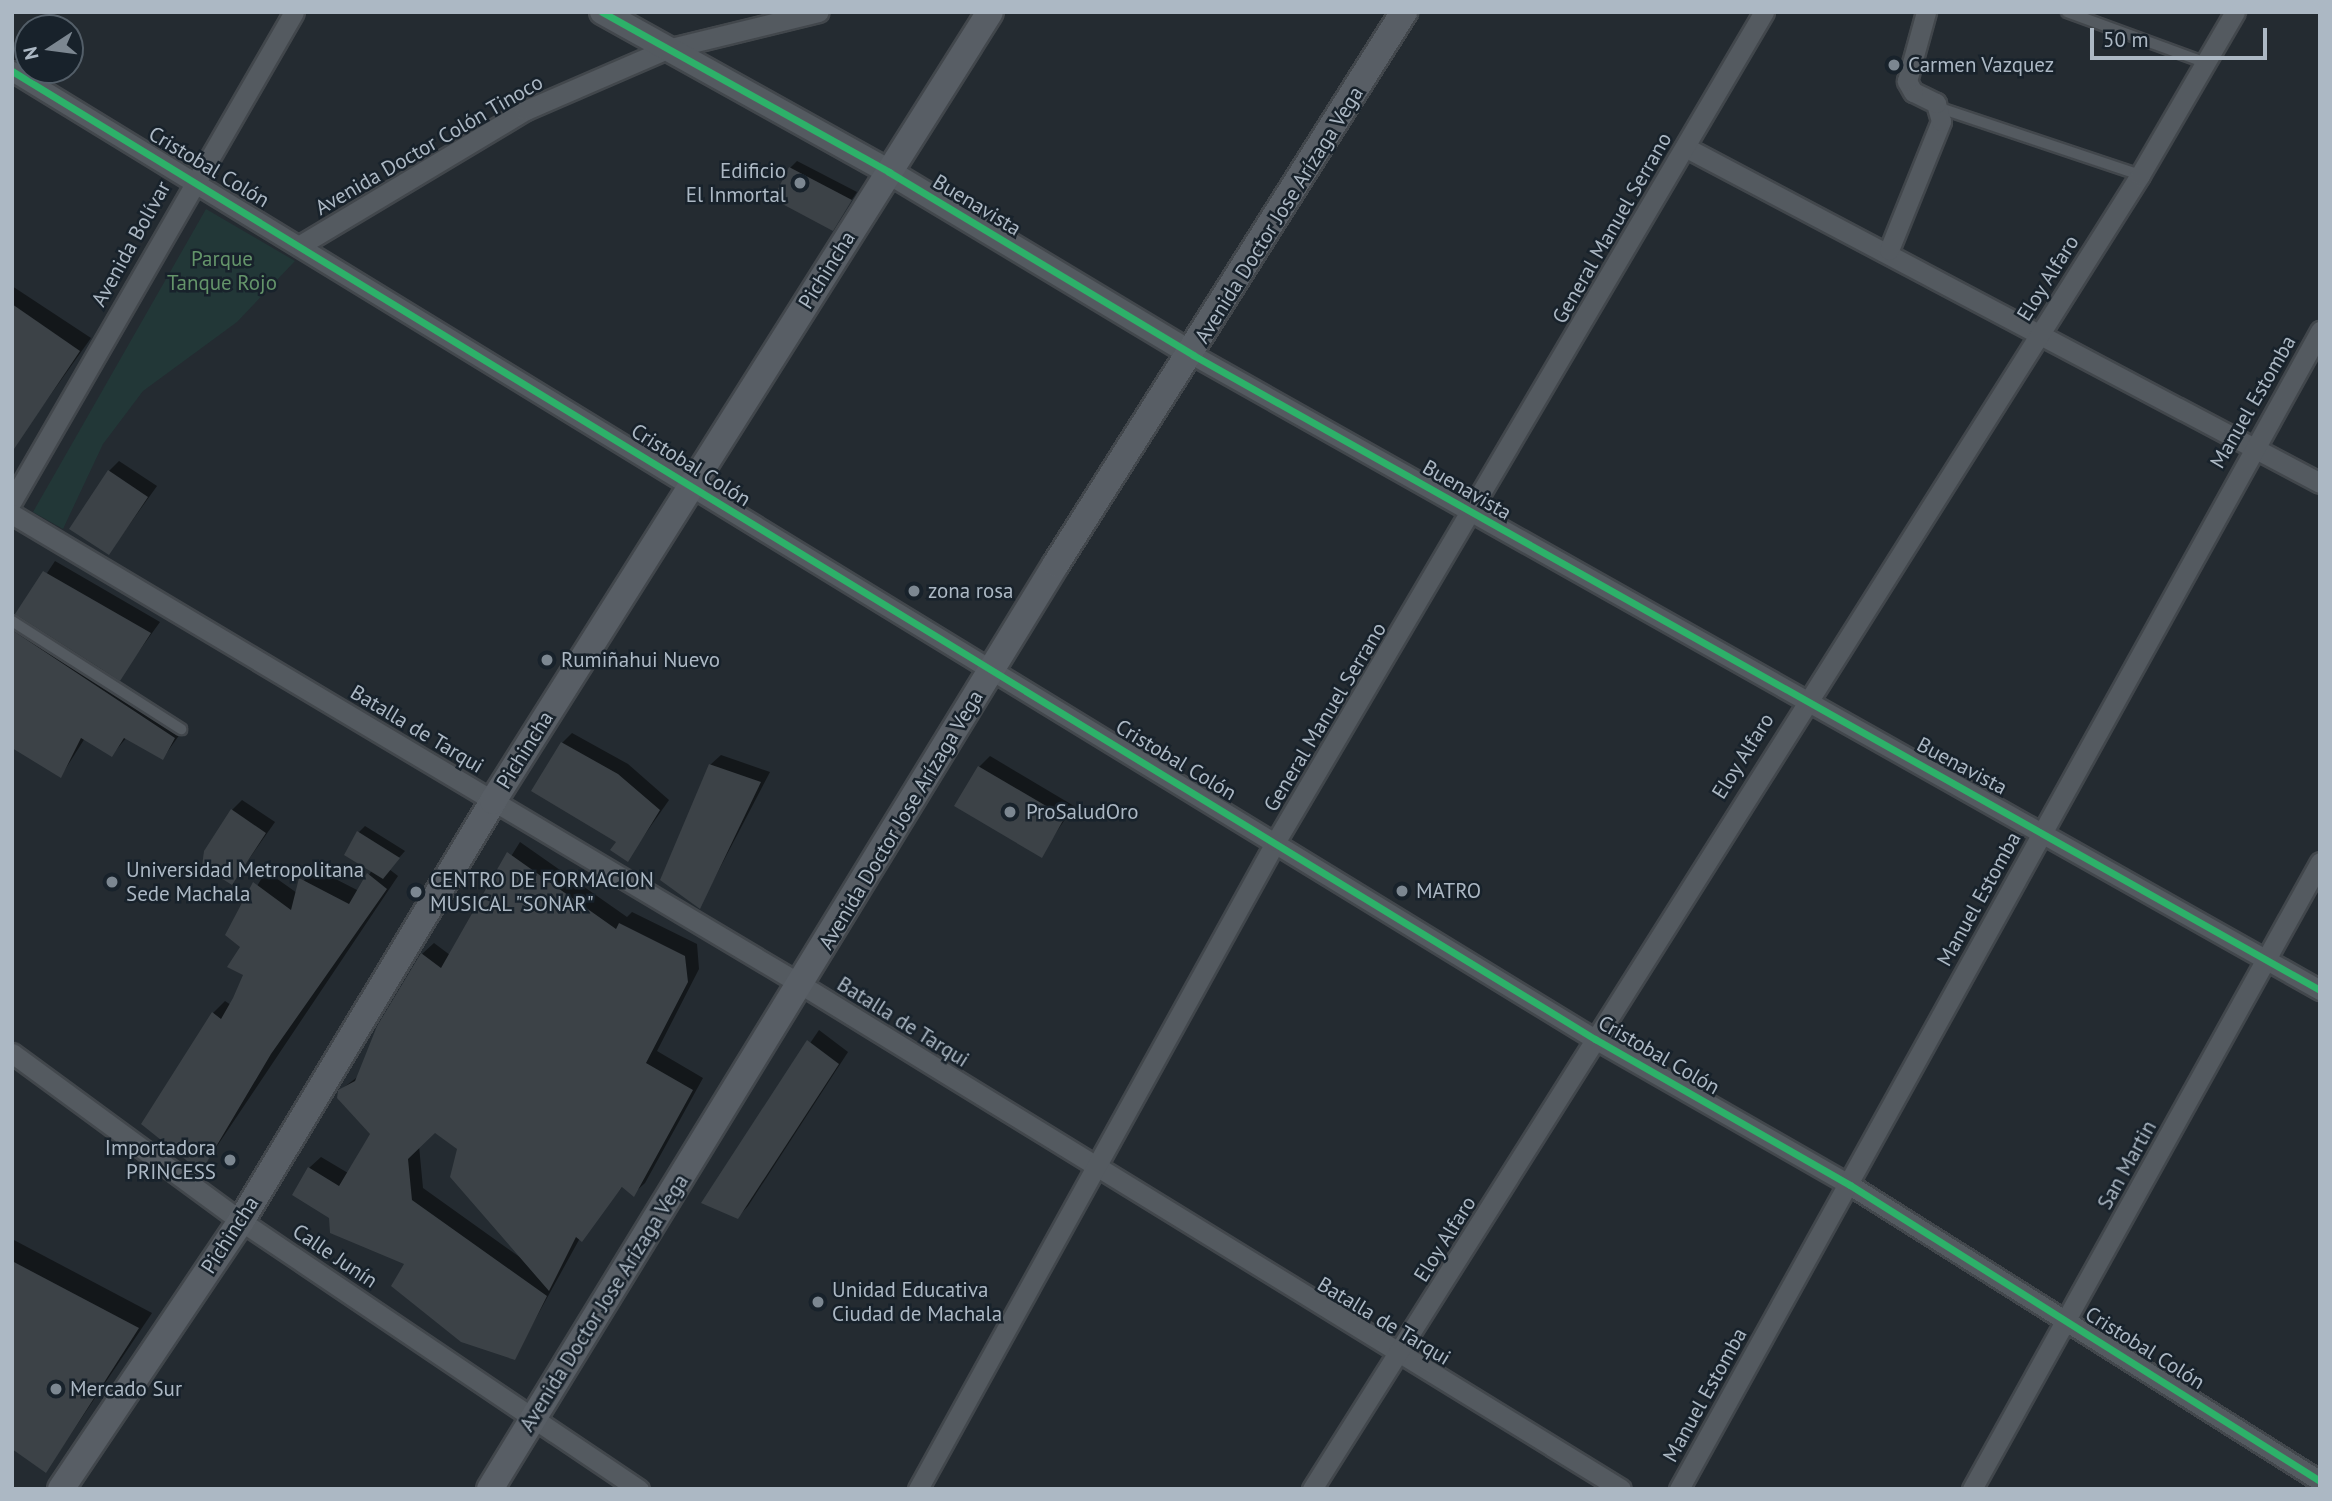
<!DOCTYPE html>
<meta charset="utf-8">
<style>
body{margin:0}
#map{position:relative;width:2332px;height:1501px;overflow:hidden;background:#242b31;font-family:"PT Sans",sans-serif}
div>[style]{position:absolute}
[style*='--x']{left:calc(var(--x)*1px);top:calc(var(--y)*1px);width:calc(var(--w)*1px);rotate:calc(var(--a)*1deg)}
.green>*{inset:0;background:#223737}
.shadow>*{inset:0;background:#0007}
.building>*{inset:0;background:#3c4247}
.roads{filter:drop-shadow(2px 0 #42474c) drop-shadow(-2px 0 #42474c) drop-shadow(0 2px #42474c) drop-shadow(0 -2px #42474c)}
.service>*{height:10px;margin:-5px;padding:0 5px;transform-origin:5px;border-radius:5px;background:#545a60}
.minor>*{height:19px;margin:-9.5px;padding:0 9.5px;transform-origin:9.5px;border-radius:9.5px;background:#545a60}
.tertiary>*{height:24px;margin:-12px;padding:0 12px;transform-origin:12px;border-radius:12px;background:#545a60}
.secondary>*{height:26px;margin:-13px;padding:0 13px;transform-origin:13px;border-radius:13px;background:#585e65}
.cycleway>*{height:7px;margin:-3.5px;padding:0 3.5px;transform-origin:3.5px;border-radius:3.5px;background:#2db169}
.dots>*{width:19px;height:19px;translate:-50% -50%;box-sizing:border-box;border:4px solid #18222b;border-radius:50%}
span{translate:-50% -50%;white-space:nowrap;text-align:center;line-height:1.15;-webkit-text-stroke:5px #18222b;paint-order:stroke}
.poi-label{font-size:21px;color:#acb8c4}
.left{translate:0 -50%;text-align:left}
.right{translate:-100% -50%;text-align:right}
.street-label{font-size:21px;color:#acb8c4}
.park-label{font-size:21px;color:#64946a}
.frame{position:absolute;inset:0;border:14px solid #acb8c4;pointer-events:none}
.north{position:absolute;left:14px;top:14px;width:70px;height:70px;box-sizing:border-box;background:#18222b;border:2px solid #535e68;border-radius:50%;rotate:257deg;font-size:19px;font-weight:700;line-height:28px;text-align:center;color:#acb8c4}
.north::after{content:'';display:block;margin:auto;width:24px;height:32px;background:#7c8791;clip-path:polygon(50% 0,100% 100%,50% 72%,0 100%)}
.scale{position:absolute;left:2090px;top:28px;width:177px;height:32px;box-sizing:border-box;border:4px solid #acb8c4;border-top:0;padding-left:9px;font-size:21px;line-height:24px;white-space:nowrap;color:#acb8c4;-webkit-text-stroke:5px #18222b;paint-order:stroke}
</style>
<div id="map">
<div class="green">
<div style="clip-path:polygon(206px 209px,295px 261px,237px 322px,143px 391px,103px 444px,63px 529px,33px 512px)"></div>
</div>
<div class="shadow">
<div style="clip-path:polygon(797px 161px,857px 192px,833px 228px,790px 168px)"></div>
<div style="clip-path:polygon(12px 286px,91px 338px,14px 446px,12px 445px)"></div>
<div style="clip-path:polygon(119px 461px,157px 486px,109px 553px,109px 471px)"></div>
<div style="clip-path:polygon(55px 561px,160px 622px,119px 679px,84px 660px,185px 727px,163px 758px,127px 737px,112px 755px,85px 738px,61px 776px,12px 746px,12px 626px)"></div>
<div style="clip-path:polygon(572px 733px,628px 764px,669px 800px,627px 860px,562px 743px)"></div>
<div style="clip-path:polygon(721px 755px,770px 772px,700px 906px,710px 765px)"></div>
<div style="clip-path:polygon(990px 756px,1074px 806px,1041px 855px,979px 767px)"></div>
<div style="clip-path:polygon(242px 800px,275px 822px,232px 883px,232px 810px)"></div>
<div style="clip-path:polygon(365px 826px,405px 851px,389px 869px,398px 876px,201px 1170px,213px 1013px,225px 1001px,231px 1005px,245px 974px,243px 946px,228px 935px,266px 871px,297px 893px,312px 867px,359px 891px,372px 870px,359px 832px)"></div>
<div style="clip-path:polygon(evenodd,520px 842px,627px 917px,632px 912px,697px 944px,699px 969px,657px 1051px,703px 1078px,645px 1183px,633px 1194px,623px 1186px,580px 1238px,514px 1358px,406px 1263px,331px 1217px,309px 1168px,321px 1157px,348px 1173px,372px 1134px,339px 1091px,360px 1075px,422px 954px,434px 943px,450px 955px,520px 842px,435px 1131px,459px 1149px,521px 1258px,423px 1188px,419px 1146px,435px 1131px)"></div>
<div style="clip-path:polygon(819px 1030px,848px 1052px,748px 1206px,738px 1217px,703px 1202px)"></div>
<div style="clip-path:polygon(12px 1239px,152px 1313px,46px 1471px,12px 1447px)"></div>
</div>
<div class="building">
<div style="clip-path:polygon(789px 167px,852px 200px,833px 231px,773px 199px)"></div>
<div style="clip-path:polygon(12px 304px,80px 351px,12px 452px)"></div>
<div style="clip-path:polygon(108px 470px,148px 497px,109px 555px,69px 529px)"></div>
<div style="clip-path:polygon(43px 571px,151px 633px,120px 681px,15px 614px)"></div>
<div style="clip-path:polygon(12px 630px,175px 738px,163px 760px,124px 738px,112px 757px,81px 738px,61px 778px,12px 748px)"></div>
<div style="clip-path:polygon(561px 742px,618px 774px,660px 810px,628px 862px,610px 850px,616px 842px,531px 791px)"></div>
<div style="clip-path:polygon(709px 764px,761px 782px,700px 909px,660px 880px)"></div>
<div style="clip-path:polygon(978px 766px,1065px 817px,1042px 858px,954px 806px)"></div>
<div style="clip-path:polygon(231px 809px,266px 833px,232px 885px,202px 866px,204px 851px)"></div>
<div style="clip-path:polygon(357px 831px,400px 858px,383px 879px,344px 855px)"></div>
<div style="clip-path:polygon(507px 852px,616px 929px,619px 923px,685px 956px,688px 982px,646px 1063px,693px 1090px,634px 1197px,622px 1187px,582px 1242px,576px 1237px,549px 1291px,450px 1177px,457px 1149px,435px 1133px,408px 1159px,412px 1200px,547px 1296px,515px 1360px,461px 1342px,391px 1286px,404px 1264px,330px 1233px,329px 1218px,292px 1195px,308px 1167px,339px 1186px,370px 1134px,337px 1098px,338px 1090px,355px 1081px,377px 1026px,421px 953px,441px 968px)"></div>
<div style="clip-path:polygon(367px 873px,387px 889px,271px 1054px,201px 1172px,141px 1124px,212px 1012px,221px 1019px,233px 998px,243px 975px,227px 967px,240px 947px,225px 935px,253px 882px,291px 910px,299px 878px,349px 904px)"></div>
<div style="clip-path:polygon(807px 1040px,839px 1064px,738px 1219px,701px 1203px)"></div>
<div style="clip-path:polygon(12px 1261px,139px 1328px,46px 1473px,12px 1449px)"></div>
</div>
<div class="roads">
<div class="service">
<div style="--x:2067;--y:12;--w:148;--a:20.1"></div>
<div style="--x:1940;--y:108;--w:211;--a:18.5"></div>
<div style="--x:12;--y:621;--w:201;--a:32.6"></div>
</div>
<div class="minor">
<div style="--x:12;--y:71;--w:1856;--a:31.45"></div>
<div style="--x:1595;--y:1039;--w:294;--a:29.8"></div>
<div style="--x:1850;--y:1185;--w:555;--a:32.2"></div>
<div style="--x:1685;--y:147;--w:718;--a:27.88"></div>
<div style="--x:302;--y:244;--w:261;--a:-30.9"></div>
<div style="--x:526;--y:110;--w:154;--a:-23.4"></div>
<div style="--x:667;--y:49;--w:156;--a:-13.7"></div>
<div style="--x:1889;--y:250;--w:139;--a:-68"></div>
<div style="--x:1941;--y:121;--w:19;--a:-106"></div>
<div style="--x:1936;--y:103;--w:25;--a:-154"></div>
<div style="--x:1913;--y:92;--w:13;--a:-119"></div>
<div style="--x:1907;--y:81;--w:72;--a:-74.6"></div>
<div style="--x:1193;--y:355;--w:1294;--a:29.4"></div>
<div style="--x:12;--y:501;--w:564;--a:-60.03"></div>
<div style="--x:12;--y:514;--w:914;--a:30.8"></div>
<div style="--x:797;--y:982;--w:967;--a:31.6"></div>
<div style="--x:12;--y:1053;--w:284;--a:36.3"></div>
<div style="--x:241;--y:1221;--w:480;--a:34"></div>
<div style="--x:918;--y:1489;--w:740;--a:-61.08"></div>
<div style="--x:1276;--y:841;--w:962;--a:-59.52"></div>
<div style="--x:1312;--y:1489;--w:1553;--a:-57.78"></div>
<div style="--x:2140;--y:175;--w:189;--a:-59.8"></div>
<div style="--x:1679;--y:1489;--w:1324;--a:-61.03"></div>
<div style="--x:1972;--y:1489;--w:717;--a:-60.97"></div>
</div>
<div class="tertiary">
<div style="--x:602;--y:12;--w:329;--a:29.1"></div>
<div style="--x:889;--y:172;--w:355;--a:31"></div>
</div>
<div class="secondary">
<div style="--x:61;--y:1489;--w:323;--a:-56.1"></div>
<div style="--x:241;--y:1221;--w:490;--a:-59"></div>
<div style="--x:493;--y:801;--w:932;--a:-57.79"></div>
<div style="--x:490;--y:1489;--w:1084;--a:-58.54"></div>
<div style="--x:1056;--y:564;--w:653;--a:-57.77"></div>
</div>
</div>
<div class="cycleway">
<div style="--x:602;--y:12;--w:329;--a:29.1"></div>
<div style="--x:889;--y:172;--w:355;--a:31"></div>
<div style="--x:1193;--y:355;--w:1294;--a:29.4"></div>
<div style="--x:12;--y:71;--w:1856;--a:31.45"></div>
<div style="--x:1595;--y:1039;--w:294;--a:29.8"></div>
<div style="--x:1850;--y:1185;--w:555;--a:32.2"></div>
</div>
<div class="dots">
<div style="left:1894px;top:65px;background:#7c8791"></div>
<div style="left:800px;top:183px;background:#7c8791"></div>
<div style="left:914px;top:591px;background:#7c8791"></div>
<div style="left:547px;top:660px;background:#7c8791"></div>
<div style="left:1010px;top:812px;background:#7c8791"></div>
<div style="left:112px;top:882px;background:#7c8791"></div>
<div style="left:1402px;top:891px;background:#7c8791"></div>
<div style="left:416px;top:892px;background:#7c8791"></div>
<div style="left:230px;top:1160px;background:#7c8791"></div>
<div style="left:818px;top:1302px;background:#7c8791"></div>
<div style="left:56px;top:1389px;background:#7c8791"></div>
</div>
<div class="poi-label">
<span class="left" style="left:1908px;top:65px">Carmen Vazquez</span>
<span class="right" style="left:786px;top:183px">Edificio<br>El Inmortal</span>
<span class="left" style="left:928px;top:591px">zona rosa</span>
<span class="left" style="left:561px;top:660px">Rumiñahui Nuevo</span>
<span class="left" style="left:1026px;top:812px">ProSaludOro</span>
<span class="left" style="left:126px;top:882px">Universidad Metropolitana<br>Sede Machala</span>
<span class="left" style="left:430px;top:892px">CENTRO DE FORMACION<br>MUSICAL "SONAR"</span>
<span class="left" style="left:1416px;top:891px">MATRO</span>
<span class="right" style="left:216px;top:1160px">Importadora<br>PRINCESS</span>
<span class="left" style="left:832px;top:1302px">Unidad Educativa<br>Ciudad de Machala</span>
<span class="left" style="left:70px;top:1389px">Mercado Sur</span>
</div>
<div class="street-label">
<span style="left:429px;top:145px;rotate:-30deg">Avenida Doctor Colón Tinoco</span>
<span style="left:209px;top:167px;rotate:31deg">Cristobal Colón</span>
<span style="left:977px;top:205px;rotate:31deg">Buenavista</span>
<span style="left:1279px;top:215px;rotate:-58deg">Avenida Doctor Jose Arízaga Vega</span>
<span style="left:1612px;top:228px;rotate:-60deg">General Manuel Serrano</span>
<span style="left:131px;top:244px;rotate:-61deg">Avenida Bolívar</span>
<span style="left:827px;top:270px;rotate:-58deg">Pichincha</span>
<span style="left:2048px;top:278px;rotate:-58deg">Eloy Alfaro</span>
<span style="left:2253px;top:402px;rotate:-60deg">Manuel Estomba</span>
<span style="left:691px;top:465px;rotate:32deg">Cristobal Colón</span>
<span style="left:1467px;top:490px;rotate:30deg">Buenavista</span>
<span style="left:1325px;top:717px;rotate:-59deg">General Manuel Serrano</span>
<span style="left:417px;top:729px;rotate:31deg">Batalla de Tarqui</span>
<span style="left:525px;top:750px;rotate:-58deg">Pichincha</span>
<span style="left:1743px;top:756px;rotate:-58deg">Eloy Alfaro</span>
<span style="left:1176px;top:760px;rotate:31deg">Cristobal Colón</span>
<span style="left:1962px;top:766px;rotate:28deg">Buenavista</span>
<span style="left:901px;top:820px;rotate:-59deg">Avenida Doctor Jose Arízaga Vega</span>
<span style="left:1979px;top:899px;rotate:-61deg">Manuel Estomba</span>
<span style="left:903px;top:1022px;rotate:32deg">Batalla de Tarqui</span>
<span style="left:1659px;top:1055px;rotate:30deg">Cristobal Colón</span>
<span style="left:2127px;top:1165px;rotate:-61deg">San Martin</span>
<span style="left:230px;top:1235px;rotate:-57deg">Pichincha</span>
<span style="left:1445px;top:1239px;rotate:-58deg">Eloy Alfaro</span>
<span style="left:335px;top:1256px;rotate:34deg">Calle Junín</span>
<span style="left:604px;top:1303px;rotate:-58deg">Avenida Doctor Jose Arízaga Vega</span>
<span style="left:1384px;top:1321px;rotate:31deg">Batalla de Tarqui</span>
<span style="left:2145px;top:1348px;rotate:32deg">Cristobal Colón</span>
<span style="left:1705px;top:1395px;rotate:-61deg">Manuel Estomba</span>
</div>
<div class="park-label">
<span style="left:222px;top:271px">Parque<br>Tanque Rojo</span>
</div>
<div class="frame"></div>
<div class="north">N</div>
<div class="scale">50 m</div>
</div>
